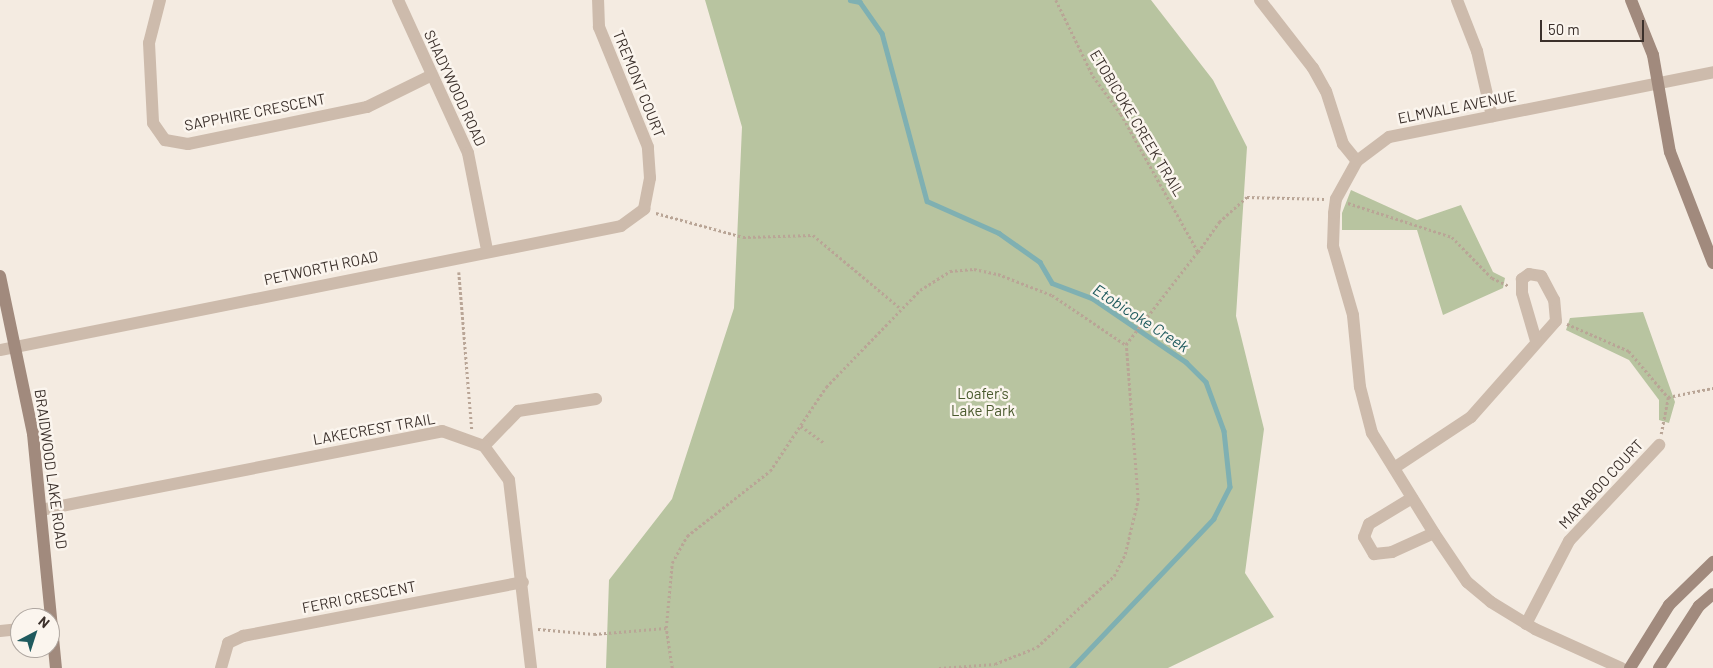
<!DOCTYPE html>
<style>
body{margin:0}
#map{position:relative;width:1713px;height:668px;overflow:hidden;background:#f4ebe1;font-family:Barlow,sans-serif}
div>[style]{position:absolute}
[style*='--x']{left:calc(var(--x)*1px);top:calc(var(--y)*1px);width:calc(var(--w)*1px);rotate:calc(var(--a)*1deg)}
.green>*{inset:0;background:#b8c4a0}
.stream>*{height:4.5px;margin:-2.25px;padding:0 2.25px;transform-origin:2.25px;border-radius:2.25px;background:#7fb0b2}
.path>*{height:2.5px;margin-top:-1.25px;transform-origin:0;background:repeating-linear-gradient(90deg,#b9a596 0 2.5px,transparent 0 5px)}
.street>*{height:12px;margin:-6px;padding:0 6px;transform-origin:6px;border-radius:6px;background:#cdbbac}
.secondary>*{height:12px;margin:-6px;padding:0 6px;transform-origin:6px;border-radius:6px;background:#a18a7d}
span{translate:-50% -50%;white-space:nowrap;text-align:center;line-height:1.15;-webkit-text-stroke:5px #fbf5ee;paint-order:stroke}
.street-label{font-size:15px;color:#3b302b}
.park-label{font-size:15px;color:#4a5a2e}
.water-label{font-size:16px;color:#1f5a5e;font-style:italic}
.north{position:absolute;left:10px;top:608px;width:50px;height:50px;box-sizing:border-box;background:#fbf5ee;border:1px solid #aea6a0;border-radius:50%;rotate:40deg;font-size:14px;font-weight:700;line-height:20px;text-align:center;color:#3b302b}
.north::after{content:'';display:block;margin:auto;width:18px;height:22px;background:#1f5a5e;clip-path:polygon(50% 0,100% 100%,50% 72%,0 100%)}
.scale{position:absolute;left:1540px;top:20px;width:104px;height:22px;box-sizing:border-box;border:2px solid #3b302b;border-top:0;padding-left:6px;font-size:15px;line-height:18px;white-space:nowrap;color:#3b302b;-webkit-text-stroke:4px #fbf5ee;paint-order:stroke}
</style>
<div id="map">
<div class="green">
<div style="clip-path:polygon(705px 0,1151px 0,1213px 80px,1247px 147px,1236px 316px,1264px 429px,1245px 573px,1274px 617px,1168px 668px,606px 668px,609px 580px,672px 499px,734px 308px,742px 127px)"></div>
<div style="clip-path:polygon(1351px 190px,1417px 220px,1461px 205px,1493px 272px,1505px 278px,1503px 288px,1443px 315px,1417px 230px,1342px 230px,1342px 213px)"></div>
<div style="clip-path:polygon(1643px 312px,1675px 402px,1669px 423px,1659px 420px,1659px 400px,1629px 360px,1566px 330px,1570px 318px)"></div>
</div>
<div class="stream">
<div style="--x:850;--y:0;--w:10;--a:11"></div>
<div style="--x:860;--y:2;--w:38;--a:55"></div>
<div style="--x:882;--y:33;--w:174;--a:75"></div>
<div style="--x:927;--y:201;--w:79;--a:24"></div>
<div style="--x:999;--y:233;--w:50;--a:35.3"></div>
<div style="--x:1040;--y:262;--w:24;--a:60"></div>
<div style="--x:1052;--y:283;--w:43;--a:20.6"></div>
<div style="--x:1092;--y:298;--w:114;--a:34.2"></div>
<div style="--x:1186;--y:362;--w:28;--a:45"></div>
<div style="--x:1206;--y:382;--w:52;--a:69.8"></div>
<div style="--x:1224;--y:431;--w:56;--a:83.9"></div>
<div style="--x:1230;--y:487;--w:36;--a:117"></div>
<div style="--x:1214;--y:519;--w:206;--a:133.6"></div>
</div>
<div class="path">
<div style="--x:1056;--y:0;--w:85;--a:64"></div>
<div style="--x:1093;--y:76;--w:47;--a:53.6"></div>
<div style="--x:1121;--y:114;--w:158;--a:60.8"></div>
<div style="--x:1198;--y:252;--w:118;--a:127.7"></div>
<div style="--x:1348;--y:203;--w:109;--a:18.1"></div>
<div style="--x:1452;--y:237;--w:57;--a:45.7"></div>
<div style="--x:1492;--y:278;--w:19;--a:25"></div>
<div style="--x:656;--y:213;--w:90;--a:15.4"></div>
<div style="--x:743;--y:237;--w:70;--a:-1.6"></div>
<div style="--x:813;--y:235;--w:114;--a:40"></div>
<div style="--x:1198;--y:252;--w:37;--a:-55"></div>
<div style="--x:1219;--y:222;--w:38;--a:-42"></div>
<div style="--x:1247;--y:197;--w:77;--a:1.5"></div>
<div style="--x:459;--y:272;--w:159;--a:85.3"></div>
<div style="--x:1567;--y:324;--w:68;--a:23.5"></div>
<div style="--x:1629;--y:351;--w:60;--a:49.7"></div>
<div style="--x:801;--y:426;--w:29;--a:36"></div>
<div style="--x:1661;--y:434;--w:38;--a:-79"></div>
<div style="--x:1668;--y:397;--w:46;--a:-11.3"></div>
<div style="--x:538;--y:629;--w:56;--a:5.1"></div>
<div style="--x:594;--y:634;--w:72;--a:-4.8"></div>
<div style="--x:672;--y:668;--w:40;--a:-98.5"></div>
<div style="--x:666;--y:628;--w:65;--a:-84.7"></div>
<div style="--x:672;--y:563;--w:31;--a:-61"></div>
<div style="--x:687;--y:536;--w:105;--a:-38.1"></div>
<div style="--x:770;--y:471;--w:101;--a:-56.3"></div>
<div style="--x:826;--y:387;--w:135;--a:-45.9"></div>
<div style="--x:920;--y:290;--w:36;--a:-32"></div>
<div style="--x:950;--y:271;--w:24;--a:-5"></div>
<div style="--x:974;--y:269;--w:25;--a:12"></div>
<div style="--x:998;--y:274;--w:58;--a:21.3"></div>
<div style="--x:1052;--y:295;--w:89;--a:34"></div>
<div style="--x:939;--y:668;--w:56;--a:-4.1"></div>
<div style="--x:995;--y:664;--w:45;--a:-22"></div>
<div style="--x:1037;--y:647;--w:105;--a:-42.7"></div>
<div style="--x:1114;--y:576;--w:25;--a:-63"></div>
<div style="--x:1125;--y:554;--w:56;--a:-76.5"></div>
<div style="--x:1138;--y:500;--w:155;--a:-94.4"></div>
</div>
<div class="street">
<div style="--x:160;--y:0;--w:44;--a:104.3"></div>
<div style="--x:149;--y:43;--w:80;--a:87.1"></div>
<div style="--x:153;--y:123;--w:21;--a:55"></div>
<div style="--x:165;--y:140;--w:23;--a:10"></div>
<div style="--x:188;--y:144;--w:183;--a:-11.7"></div>
<div style="--x:367;--y:107;--w:70;--a:-26.2"></div>
<div style="--x:398;--y:0;--w:168;--a:65.4"></div>
<div style="--x:468;--y:153;--w:99;--a:78.9"></div>
<div style="--x:1260;--y:0;--w:86;--a:52.1"></div>
<div style="--x:1313;--y:68;--w:26;--a:61"></div>
<div style="--x:1326;--y:91;--w:56;--a:72.2"></div>
<div style="--x:1343;--y:144;--w:22;--a:51"></div>
<div style="--x:1457;--y:0;--w:55;--a:68.6"></div>
<div style="--x:1477;--y:51;--w:67;--a:77"></div>
<div style="--x:0;--y:350;--w:633;--a:-11.29"></div>
<div style="--x:621;--y:226;--w:29;--a:-36"></div>
<div style="--x:644;--y:209;--w:32;--a:-79"></div>
<div style="--x:650;--y:178;--w:31;--a:-94"></div>
<div style="--x:648;--y:147;--w:130;--a:-112.2"></div>
<div style="--x:599;--y:27;--w:27;--a:-92"></div>
<div style="--x:484;--y:446;--w:49;--a:-45.8"></div>
<div style="--x:518;--y:411;--w:79;--a:-8.7"></div>
<div style="--x:1394;--y:468;--w:92;--a:-33.5"></div>
<div style="--x:1471;--y:417;--w:128;--a:-48.5"></div>
<div style="--x:1556;--y:321;--w:21;--a:-95"></div>
<div style="--x:1554;--y:300;--w:27;--a:-118"></div>
<div style="--x:1541;--y:276;--w:12;--a:-171"></div>
<div style="--x:1529;--y:274;--w:9;--a:144"></div>
<div style="--x:1522;--y:279;--w:14;--a:90"></div>
<div style="--x:1522;--y:293;--w:50;--a:73.7"></div>
<div style="--x:1412;--y:498;--w:50;--a:148.8"></div>
<div style="--x:1369;--y:524;--w:14;--a:111"></div>
<div style="--x:1364;--y:537;--w:20;--a:60"></div>
<div style="--x:1374;--y:554;--w:18;--a:-6"></div>
<div style="--x:1392;--y:552;--w:46;--a:-24.3"></div>
<div style="--x:41;--y:510;--w:409;--a:-11.1"></div>
<div style="--x:442;--y:431;--w:45;--a:19.7"></div>
<div style="--x:484;--y:446;--w:42;--a:53.7"></div>
<div style="--x:509;--y:480;--w:189;--a:83.3"></div>
<div style="--x:1526;--y:624;--w:93;--a:-62.6"></div>
<div style="--x:1569;--y:541;--w:132;--a:-46.8"></div>
<div style="--x:0;--y:631;--w:20;--a:-6"></div>
<div style="--x:221;--y:668;--w:26;--a:-74"></div>
<div style="--x:228;--y:643;--w:17;--a:-25"></div>
<div style="--x:243;--y:636;--w:285;--a:-10.9"></div>
<div style="--x:1621;--y:668;--w:94;--a:-155.6"></div>
<div style="--x:1535;--y:629;--w:52;--a:-148.5"></div>
<div style="--x:1491;--y:602;--w:31;--a:-140"></div>
<div style="--x:1467;--y:582;--w:59;--a:-124"></div>
<div style="--x:1434;--y:533;--w:118;--a:-121.8"></div>
<div style="--x:1372;--y:433;--w:48;--a:-104.6"></div>
<div style="--x:1360;--y:387;--w:72;--a:-95.6"></div>
<div style="--x:1353;--y:315;--w:72;--a:-106.2"></div>
<div style="--x:1333;--y:246;--w:33;--a:-88"></div>
<div style="--x:1334;--y:213;--w:14;--a:-82"></div>
<div style="--x:1336;--y:199;--w:43;--a:-61.1"></div>
<div style="--x:1357;--y:161;--w:40;--a:-37"></div>
<div style="--x:1389;--y:137;--w:330;--a:-11.3"></div>
</div>
<div class="secondary">
<div style="--x:1631;--y:0;--w:59;--a:68.2"></div>
<div style="--x:1653;--y:55;--w:98;--a:80.1"></div>
<div style="--x:1670;--y:152;--w:119;--a:68.8"></div>
<div style="--x:0;--y:276;--w:161;--a:78.2"></div>
<div style="--x:33;--y:434;--w:235;--a:84.4"></div>
<div style="--x:1630;--y:668;--w:74;--a:-58.2"></div>
<div style="--x:1669;--y:605;--w:62;--a:-44.3"></div>
<div style="--x:1659;--y:668;--w:74;--a:-57.2"></div>
<div style="--x:1699;--y:606;--w:18;--a:-41"></div>
</div>
<div class="street-label">
<span style="left:639px;top:84px;rotate:68deg">TREMONT COURT</span>
<span style="left:455px;top:88px;rotate:65deg">SHADYWOOD ROAD</span>
<span style="left:1457px;top:107px;rotate:-11deg">ELMVALE AVENUE</span>
<span style="left:255px;top:112px;rotate:-11deg">SAPPHIRE CRESCENT</span>
<span style="left:1137px;top:123px;rotate:59deg">ETOBICOKE CREEK TRAIL</span>
<span style="left:321px;top:268px;rotate:-12deg">PETWORTH ROAD</span>
<span style="left:374px;top:429px;rotate:-10deg">LAKECREST TRAIL</span>
<span style="left:51px;top:469px;rotate:82deg">BRAIDWOOD LAKE ROAD</span>
<span style="left:1601px;top:484px;rotate:-47deg">MARABOO COURT</span>
<span style="left:359px;top:597px;rotate:-11deg">FERRI CRESCENT</span>
</div>
<div class="park-label">
<span style="left:983px;top:402px">Loafer's<br>Lake Park</span>
</div>
<div class="water-label">
<span style="left:1141px;top:318px;rotate:33deg">Etobicoke Creek</span>
</div>
<div class="north">N</div>
<div class="scale">50 m</div>
</div>
